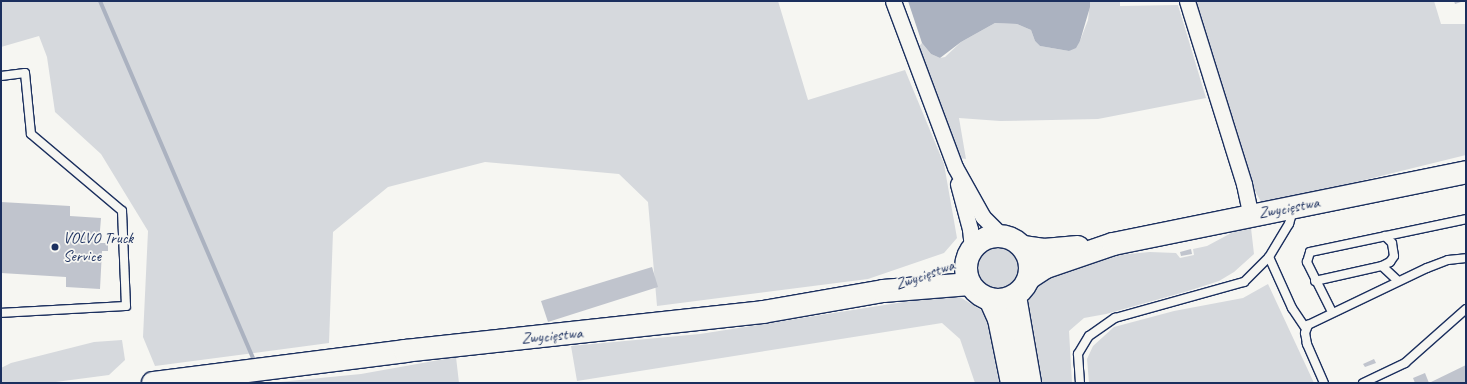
<!DOCTYPE html>
<meta charset="utf-8">
<style>
body{margin:0}
#map{position:relative;width:1467px;height:384px;overflow:hidden;background:#f6f6f2;font-family:Caveat,sans-serif}
div>[style]{position:absolute}
[style*='--x']{left:calc(var(--x)*1px);top:calc(var(--y)*1px);width:calc(var(--w)*1px);rotate:calc(var(--a)*1deg)}
.green>*{inset:0;background:#d6d9dd}
.round{border-radius:50%}
.water>*{inset:0;background:#abb2c0}
.stream>*{height:4px;margin:-2px;padding:0 2px;transform-origin:2px;border-radius:2px;background:#abb2c0}
.building>*{inset:0;background:#c0c4cd}
.roads{filter:drop-shadow(1px 0 #1b2f5e) drop-shadow(-1px 0 #1b2f5e) drop-shadow(0 1px #1b2f5e) drop-shadow(0 -1px #1b2f5e)}
.lane>*{height:8px;margin:-4px;padding:0 4px;transform-origin:4px;border-radius:4px;background:#f6f6f2}
.street>*{height:15px;margin:-7.5px;padding:0 7.5px;transform-origin:7.5px;border-radius:7.5px;background:#f6f6f2}
.secondary>*{height:22px;margin:-11px;padding:0 11px;transform-origin:11px;border-radius:11px;background:#f6f6f2}
.secondary>.ring{margin:-11px;padding:0;box-sizing:content-box;background:none;border:22px solid #f6f6f2;border-radius:50%}
.highway>*{height:22px;margin:-11px;padding:0 11px;transform-origin:11px;border-radius:11px;background:#f6f6f2}
.dots>*{width:11px;height:11px;translate:-50% -50%;box-sizing:border-box;border:2px solid #f6f6f2;border-radius:50%}
span{translate:-50% -50%;white-space:nowrap;text-align:center;line-height:1.15;-webkit-text-stroke:3.5px #f6f6f2;paint-order:stroke}
.street-label{font-size:16px;color:#1b2f5e}
.poi-label{font-size:16px;color:#1b2f5e}
.left{translate:0 -50%;text-align:left}
.frame{position:absolute;inset:0;border:2px solid #1b2f5e;pointer-events:none}
</style>
<div id="map">
<div class="green">
<div style="clip-path:polygon(1px 1px,778px 1px,808px 100px,905px 70px,944px 164px,957px 238px,944px 253px,868px 279px,657px 306px,648px 202px,619px 174px,485px 162px,388px 187px,333px 232px,329px 343px,155px 366px,143px 337px,148px 231px,101px 154px,55px 112px,47px 57px,39px 36px,1px 47px)"></div>
<div style="clip-path:polygon(1090px 1px,1120px 1px,1120px 6px,1178px 5px,1206px 98px,1098px 119px,1000px 121px,959px 118px,966px 159px,955px 157px,915px 50px,922px 43px,931px 54px,940px 58px,945px 57px,961px 42px,995px 23px,1017px 24px,1031px 30px,1035px 41px,1040px 46px,1069px 51px,1080px 41px,1088px 20px)"></div>
<div style="clip-path:polygon(1194px 1px,1434px 1px,1441px 24px,1466px 24px,1466px 155px,1263px 205px,1255px 191px)"></div>
<div style="clip-path:polygon(1251px 228px,1254px 254px,1234px 272px,1219px 281px,1188px 291px,1106px 314px,1084px 318px,1069px 331px,1072px 383px,1038px 383px,1025px 299px,1036px 281px,1092px 261px,1118px 255px,1150px 252px,1176px 253px,1180px 258px,1194px 255px,1193px 249px,1207px 246px,1235px 231px)"></div>
<div class="round" style="left:974px;top:244px;width:48px;height:48px"></div>
<div style="clip-path:polygon(1268px 284px,1314px 383px,1089px 383px,1087px 359px,1093px 346px,1114px 327px,1174px 311px,1243px 298px)"></div>
<div style="clip-path:polygon(955px 294px,986px 313px,1002px 383px,975px 383px,960px 339px,942px 323px,577px 381px,571px 346px,700px 334px)"></div>
<div style="clip-path:polygon(122px 340px,125px 360px,109px 375px,48px 383px,1px 383px,1px 368px,11px 363px,94px 342px)"></div>
<div style="clip-path:polygon(456px 357px,459px 383px,269px 383px,361px 374px)"></div>
</div>
<div class="water">
<div style="clip-path:polygon(908px 1px,1090px 1px,1090px 7px,1080px 41px,1076px 48px,1069px 51px,1040px 46px,1035px 41px,1031px 30px,1017px 24px,995px 23px,961px 42px,940px 58px,931px 54px,922px 43px)"></div>
</div>
<div class="stream">
<div style="--x:100;--y:1;--w:394;--a:66.8"></div>
</div>
<div class="building">
<div style="clip-path:polygon(1454px 1px,1464px 1px,1455px 4px)"></div>
<div style="clip-path:polygon(1px 202px,70px 206px,70px 216px,101px 218px,99px 243px,108px 243px,108px 251px,102px 251px,100px 289px,66px 287px,66px 277px,1px 273px)"></div>
<div style="clip-path:polygon(1191px 249px,1192px 254px,1181px 256px,1180px 252px)"></div>
<div style="clip-path:polygon(652px 267px,658px 287px,548px 322px,541px 301px)"></div>
<div style="clip-path:polygon(1374px 359px,1376px 363px,1365px 367px,1363px 364px)"></div>
<div style="clip-path:polygon(1466px 365px,1466px 383px,1415px 383px,1413px 378px,1425px 373px,1429px 383px)"></div>
</div>
<div class="roads">
<div class="lane">
<div style="--x:1;--y:76;--w:24;--a:-7"></div>
<div style="--x:25;--y:73;--w:61;--a:84.4"></div>
<div style="--x:31;--y:134;--w:119;--a:40.2"></div>
<div style="--x:122;--y:211;--w:95;--a:87.6"></div>
<div style="--x:126;--y:306;--w:125;--a:176.8"></div>
<div style="--x:1269;--y:257;--w:56;--a:65.7"></div>
<div style="--x:1292;--y:308;--w:25;--a:56"></div>
<div style="--x:1382;--y:266;--w:22;--a:43"></div>
<div style="--x:1315;--y:281;--w:69;--a:-12.6"></div>
<div style="--x:1382;--y:266;--w:9;--a:-27"></div>
<div style="--x:1390;--y:262;--w:7;--a:-56"></div>
<div style="--x:1394;--y:256;--w:13;--a:-99"></div>
<div style="--x:1392;--y:243;--w:10;--a:-135"></div>
<div style="--x:1332;--y:312;--w:56;--a:-116.6"></div>
<div style="--x:1307;--y:262;--w:10;--a:-73"></div>
<div style="--x:1310;--y:252;--w:159;--a:-11.9"></div>
<div style="--x:1080;--y:383;--w:29;--a:-94"></div>
<div style="--x:1078;--y:354;--w:21;--a:-59"></div>
<div style="--x:1089;--y:336;--w:32;--a:-35"></div>
<div style="--x:1115;--y:318;--w:134;--a:-15.6"></div>
<div style="--x:1244;--y:282;--w:35;--a:-45"></div>
<div style="--x:1269;--y:257;--w:39;--a:-59"></div>
<div style="--x:1289;--y:224;--w:15;--a:-74"></div>
<div style="--x:1324;--y:383;--w:43;--a:-113.6"></div>
<div style="--x:1307;--y:344;--w:11;--a:-100"></div>
<div style="--x:1305;--y:333;--w:9;--a:-69"></div>
<div style="--x:1308;--y:325;--w:132;--a:-25.6"></div>
<div style="--x:1427;--y:268;--w:22;--a:-21"></div>
<div style="--x:1448;--y:260;--w:18;--a:-6"></div>
<div style="--x:1363;--y:383;--w:47;--a:-25.5"></div>
<div style="--x:1405;--y:363;--w:81;--a:-41.5"></div>
</div>
<div class="street">
<div style="--x:893;--y:1;--w:177;--a:69.5"></div>
<div style="--x:955;--y:167;--w:57;--a:60.8"></div>
<div style="--x:983;--y:217;--w:27;--a:45"></div>
<div style="--x:1187;--y:1;--w:192;--a:72.7"></div>
<div style="--x:1244;--y:184;--w:33;--a:78"></div>
<div style="--x:958;--y:184;--w:47;--a:75.1"></div>
<div style="--x:970;--y:229;--w:20;--a:84"></div>
</div>
<div class="secondary">
<div class="ring" style="left:966px;top:236px;width:42px;height:42px"></div>
<div style="--x:1023;--y:247;--w:21;--a:8"></div>
<div style="--x:1044;--y:250;--w:34;--a:-5"></div>
<div style="--x:1029;--y:278;--w:20;--a:-33"></div>
<div style="--x:1046;--y:267;--w:71;--a:-18.9"></div>
<div style="--x:1113;--y:244;--w:360;--a:-11.5"></div>
<div style="--x:153;--y:383;--w:254;--a:-7.2"></div>
<div style="--x:405;--y:351;--w:360;--a:-6.2"></div>
<div style="--x:763;--y:312;--w:122;--a:-9.9"></div>
<div style="--x:883;--y:291;--w:87;--a:-4.6"></div>
</div>
<div class="highway">
<div style="--x:1015;--y:296;--w:88;--a:80.2"></div>
<div style="--x:990;--y:299;--w:22;--a:66"></div>
<div style="--x:999;--y:319;--w:65;--a:78.5"></div>
</div>
</div>
<div class="dots">
<div style="left:55px;top:247px;background:#1b2f5e"></div>
</div>
<div class="street-label">
<span style="left:1289px;top:208px;rotate:-11deg">Zwycięstwa</span>
<span style="left:925px;top:275px;rotate:-20deg">Zwycięstwa</span>
<span style="left:552px;top:336px;rotate:-6deg">Zwycięstwa</span>
</div>
<div class="poi-label">
<span class="left" style="left:63px;top:247px">VOLVO Truck<br>Service</span>
</div>
<div class="frame"></div>
</div>
